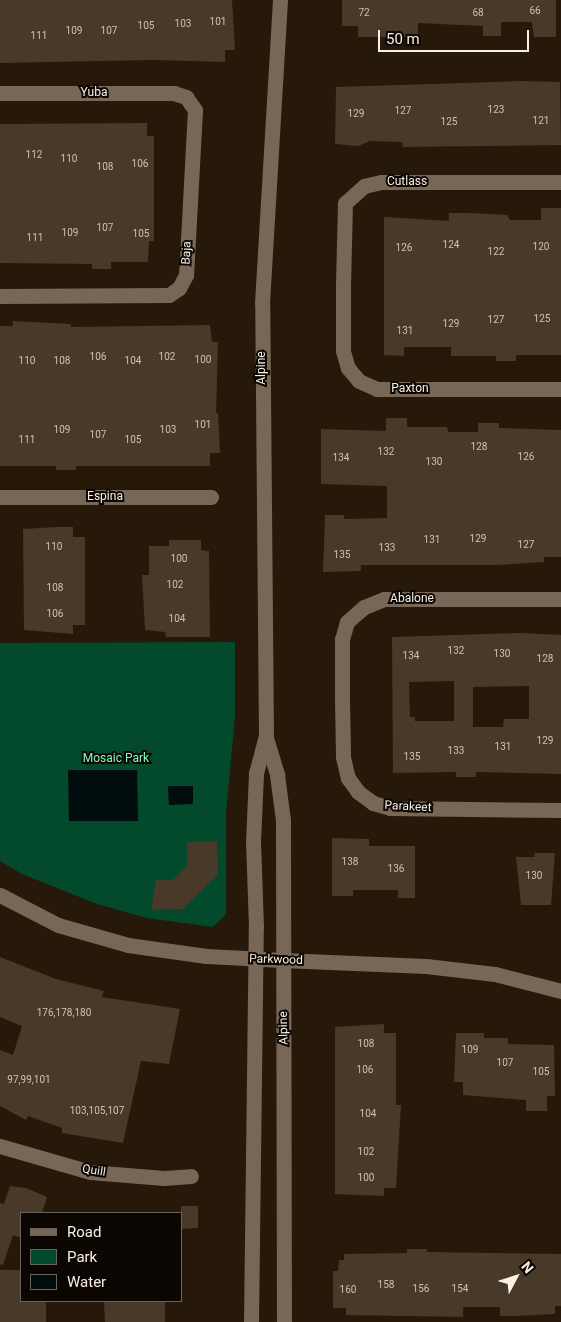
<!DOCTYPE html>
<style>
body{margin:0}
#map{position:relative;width:561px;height:1322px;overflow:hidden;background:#26190a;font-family:Roboto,sans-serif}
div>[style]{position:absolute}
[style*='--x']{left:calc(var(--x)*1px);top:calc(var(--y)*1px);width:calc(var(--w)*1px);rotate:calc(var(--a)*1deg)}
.green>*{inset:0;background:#024a2b}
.water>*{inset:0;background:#000c0e}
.building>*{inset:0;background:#483929}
.minor>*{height:15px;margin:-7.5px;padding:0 7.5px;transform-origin:7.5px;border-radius:7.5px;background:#786756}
.tertiary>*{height:15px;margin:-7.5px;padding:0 7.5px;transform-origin:7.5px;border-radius:7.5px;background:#786756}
span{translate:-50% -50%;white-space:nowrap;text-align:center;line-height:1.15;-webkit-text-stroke:4px #0b0602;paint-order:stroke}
.number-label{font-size:10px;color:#ccc2b6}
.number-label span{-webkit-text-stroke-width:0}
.street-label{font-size:12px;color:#f8efe5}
.park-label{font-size:12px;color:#80fcb7}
.legend{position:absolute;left:20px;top:1212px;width:162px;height:90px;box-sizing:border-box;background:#0b0602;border:1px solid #6a635d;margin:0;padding:6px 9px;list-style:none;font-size:15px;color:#f8efe5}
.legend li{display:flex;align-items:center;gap:10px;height:25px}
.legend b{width:25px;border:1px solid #6a635d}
.north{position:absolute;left:491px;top:1252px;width:50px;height:50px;-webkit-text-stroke:4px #0b0602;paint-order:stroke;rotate:50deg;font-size:14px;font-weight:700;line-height:20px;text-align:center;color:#f8efe5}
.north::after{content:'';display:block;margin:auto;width:18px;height:22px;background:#f8efe5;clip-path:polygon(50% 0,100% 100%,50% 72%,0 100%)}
.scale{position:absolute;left:378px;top:30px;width:151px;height:22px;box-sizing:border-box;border:2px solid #f8efe5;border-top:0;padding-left:6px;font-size:15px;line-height:18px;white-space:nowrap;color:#f8efe5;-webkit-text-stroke:4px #0b0602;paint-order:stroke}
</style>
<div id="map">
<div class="green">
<div style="clip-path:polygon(235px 642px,235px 717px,226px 813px,226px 914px,213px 927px,147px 918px,97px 904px,22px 874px,0 861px,0 643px)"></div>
</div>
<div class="water">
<div style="clip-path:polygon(68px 770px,137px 770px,138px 821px,69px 821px)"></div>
<div style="clip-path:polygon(168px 786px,193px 786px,193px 804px,169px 805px)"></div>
</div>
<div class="building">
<div style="clip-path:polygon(0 0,232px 0,235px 50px,225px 50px,225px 62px,153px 60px,0 63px)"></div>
<div style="clip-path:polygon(342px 0,556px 0,556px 37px,534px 37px,532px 22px,501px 22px,501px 36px,483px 36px,483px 26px,418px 23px,418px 37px,358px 37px,358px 26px,342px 26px)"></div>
<div style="clip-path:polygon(522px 81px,560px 82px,561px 145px,403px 147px,402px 142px,370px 141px,358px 146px,335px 144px,336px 87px)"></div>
<div style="clip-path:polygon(147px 123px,147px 136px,154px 136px,154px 241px,149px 241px,148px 262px,111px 262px,111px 269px,92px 269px,92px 264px,0 263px,0 124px)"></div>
<div style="clip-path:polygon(541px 208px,561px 208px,561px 355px,516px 355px,516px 361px,496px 361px,496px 356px,451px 356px,451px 347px,404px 347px,404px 356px,384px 355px,384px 217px,449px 221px,449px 213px,469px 213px,507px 215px,510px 220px,541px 220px)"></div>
<div style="clip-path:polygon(13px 321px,71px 324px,71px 327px,210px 325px,212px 342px,218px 342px,216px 413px,218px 413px,220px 453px,210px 453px,210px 466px,76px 466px,76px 470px,56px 470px,56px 466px,0 466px,0 326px,13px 326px)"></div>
<div style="clip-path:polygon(386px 418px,407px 418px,407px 427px,447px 427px,448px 432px,478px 432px,478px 423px,499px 423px,499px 428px,561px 430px,561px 557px,544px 557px,544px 562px,497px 565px,361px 565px,361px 571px,323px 572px,325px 515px,344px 515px,344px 519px,387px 518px,387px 486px,321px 484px,321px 429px,386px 431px)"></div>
<div style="clip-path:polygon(57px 527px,73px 527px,73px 537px,85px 537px,85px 625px,73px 625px,73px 634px,24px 630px,23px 529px)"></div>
<div style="clip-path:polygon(169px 540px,201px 540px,201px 550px,209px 551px,210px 637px,166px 637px,165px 632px,145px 630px,142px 575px,149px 575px,149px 546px,169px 546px)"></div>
<div style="clip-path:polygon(evenodd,519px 633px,561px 635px,561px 774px,476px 772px,476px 777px,456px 777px,456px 772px,393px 773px,392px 637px,519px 633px,454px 681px,454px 721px,415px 721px,415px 717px,410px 717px,409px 682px,454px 681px,519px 633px,529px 686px,529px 719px,504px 719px,503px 727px,473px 727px,473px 687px,529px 686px)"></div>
<div style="clip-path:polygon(332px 838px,369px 839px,369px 846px,415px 846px,415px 898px,398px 898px,398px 890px,353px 890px,353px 896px,332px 896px)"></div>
<div style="clip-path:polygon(187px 842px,217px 842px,218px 875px,183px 909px,151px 910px,156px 880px,173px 880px,187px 866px)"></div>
<div style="clip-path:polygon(534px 853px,555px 853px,551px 905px,521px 905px,516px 857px,535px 857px)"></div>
<div style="clip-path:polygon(0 957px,56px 979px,104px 991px,102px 997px,180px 1009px,169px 1064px,141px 1061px,123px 1143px,62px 1133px,62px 1128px,28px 1116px,26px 1120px,0 1106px,0 1050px,13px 1055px,22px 1026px,0 1017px)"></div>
<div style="clip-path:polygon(384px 1024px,384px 1033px,396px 1033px,396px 1105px,401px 1105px,396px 1188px,384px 1188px,384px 1196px,335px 1194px,335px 1027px)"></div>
<div style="clip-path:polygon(456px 1033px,484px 1033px,484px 1038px,508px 1038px,508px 1044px,554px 1045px,555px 1096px,547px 1096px,547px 1111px,526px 1111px,526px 1100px,463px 1095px,463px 1082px,454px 1082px)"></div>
<div style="clip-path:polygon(10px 1186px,26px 1188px,47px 1197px,42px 1213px,21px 1213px,21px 1238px,13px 1235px,3px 1265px,0 1264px,0 1203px,4px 1204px)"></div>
<div style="clip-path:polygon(181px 1206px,198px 1206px,198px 1228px,181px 1229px)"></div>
<div style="clip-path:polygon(407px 1249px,427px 1249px,427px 1252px,561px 1254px,561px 1306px,555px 1306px,555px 1314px,517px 1316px,500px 1316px,500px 1307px,463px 1307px,463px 1317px,346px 1315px,346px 1308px,333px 1308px,333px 1271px,338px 1271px,339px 1260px,344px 1260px,344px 1254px,407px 1253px)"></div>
<div style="clip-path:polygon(0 1270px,21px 1270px,21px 1301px,46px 1301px,46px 1322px,0 1322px)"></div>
<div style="clip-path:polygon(104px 1301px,165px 1301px,165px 1322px,105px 1322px)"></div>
</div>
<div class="minor">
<div style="--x:0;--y:93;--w:174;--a:0"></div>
<div style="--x:174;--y:93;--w:13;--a:18"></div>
<div style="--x:186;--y:97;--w:16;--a:55"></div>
<div style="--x:195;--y:110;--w:165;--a:93.1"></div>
<div style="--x:186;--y:275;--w:15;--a:118"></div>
<div style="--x:179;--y:288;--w:12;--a:145"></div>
<div style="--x:169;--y:295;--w:169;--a:179.7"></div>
<div style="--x:561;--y:182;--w:180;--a:180"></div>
<div style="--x:381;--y:182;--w:17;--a:167"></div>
<div style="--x:364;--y:186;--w:25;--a:138"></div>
<div style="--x:345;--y:203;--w:84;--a:91.4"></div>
<div style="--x:343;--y:287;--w:64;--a:90"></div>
<div style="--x:343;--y:351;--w:18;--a:74"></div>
<div style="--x:348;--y:368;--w:17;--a:50"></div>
<div style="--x:359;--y:381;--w:20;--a:24"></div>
<div style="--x:377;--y:389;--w:184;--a:0"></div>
<div style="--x:0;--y:497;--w:211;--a:0"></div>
<div style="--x:561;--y:599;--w:177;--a:180"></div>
<div style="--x:384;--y:599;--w:22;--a:158"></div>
<div style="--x:364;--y:607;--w:23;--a:139"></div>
<div style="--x:347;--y:622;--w:18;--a:106"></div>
<div style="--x:342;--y:639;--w:59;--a:90"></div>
<div style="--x:342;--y:698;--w:59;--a:89"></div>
<div style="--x:343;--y:757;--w:22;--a:77"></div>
<div style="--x:348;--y:778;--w:17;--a:54"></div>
<div style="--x:358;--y:792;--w:19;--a:36"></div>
<div style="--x:373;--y:803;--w:18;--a:16"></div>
<div style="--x:390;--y:808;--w:171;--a:0.7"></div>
<div style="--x:282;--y:960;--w:144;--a:2.4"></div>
<div style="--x:426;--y:966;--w:69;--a:6.6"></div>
<div style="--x:495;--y:974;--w:68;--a:14.4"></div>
<div style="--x:0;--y:1146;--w:94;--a:16.1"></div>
<div style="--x:90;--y:1172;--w:74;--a:4.6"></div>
<div style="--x:164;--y:1178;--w:27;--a:-4"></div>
</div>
<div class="tertiary">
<div style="--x:266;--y:738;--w:39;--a:73"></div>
<div style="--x:277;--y:775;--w:45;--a:82.4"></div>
<div style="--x:283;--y:820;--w:502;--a:89.89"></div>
<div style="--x:0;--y:895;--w:65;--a:27.3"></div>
<div style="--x:58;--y:925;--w:73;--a:15.9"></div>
<div style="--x:128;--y:945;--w:79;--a:8"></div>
<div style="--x:206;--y:956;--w:76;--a:3"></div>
<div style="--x:251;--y:1322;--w:395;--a:-89.3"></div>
<div style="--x:256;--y:927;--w:85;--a:-92"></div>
<div style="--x:253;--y:842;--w:69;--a:-87.5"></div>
<div style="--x:256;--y:773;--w:38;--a:-75"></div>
<div style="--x:266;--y:736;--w:433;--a:-90.5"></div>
<div style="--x:262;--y:303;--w:304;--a:-86.6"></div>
</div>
<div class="number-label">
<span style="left:535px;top:11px">66</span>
<span style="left:364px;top:13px">72</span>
<span style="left:478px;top:13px">68</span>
<span style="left:218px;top:22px">101</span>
<span style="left:183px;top:24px">103</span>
<span style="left:146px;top:26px">105</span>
<span style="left:74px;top:31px">109</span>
<span style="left:109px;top:31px">107</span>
<span style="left:39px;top:36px">111</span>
<span style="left:496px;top:110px">123</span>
<span style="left:403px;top:111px">127</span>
<span style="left:356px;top:114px">129</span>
<span style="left:541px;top:121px">121</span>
<span style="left:449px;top:122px">125</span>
<span style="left:34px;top:155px">112</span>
<span style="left:69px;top:159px">110</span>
<span style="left:140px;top:164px">106</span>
<span style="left:105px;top:167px">108</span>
<span style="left:105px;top:228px">107</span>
<span style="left:70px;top:233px">109</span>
<span style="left:141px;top:234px">105</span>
<span style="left:35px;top:238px">111</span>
<span style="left:451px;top:245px">124</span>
<span style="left:541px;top:247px">120</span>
<span style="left:404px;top:248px">126</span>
<span style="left:496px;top:252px">122</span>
<span style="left:542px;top:319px">125</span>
<span style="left:496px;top:320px">127</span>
<span style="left:451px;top:324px">129</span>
<span style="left:405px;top:331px">131</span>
<span style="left:98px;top:357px">106</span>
<span style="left:167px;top:357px">102</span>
<span style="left:203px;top:360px">100</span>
<span style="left:27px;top:361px">110</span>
<span style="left:62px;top:361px">108</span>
<span style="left:133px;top:361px">104</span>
<span style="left:203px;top:425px">101</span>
<span style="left:62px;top:430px">109</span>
<span style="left:168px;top:430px">103</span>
<span style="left:98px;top:435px">107</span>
<span style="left:27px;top:440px">111</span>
<span style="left:133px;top:440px">105</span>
<span style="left:479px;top:447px">128</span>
<span style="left:386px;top:452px">132</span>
<span style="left:526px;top:457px">126</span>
<span style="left:341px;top:458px">134</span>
<span style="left:434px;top:462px">130</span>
<span style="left:478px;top:539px">129</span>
<span style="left:432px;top:540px">131</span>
<span style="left:526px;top:545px">127</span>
<span style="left:54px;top:547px">110</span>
<span style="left:387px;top:548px">133</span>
<span style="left:342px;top:555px">135</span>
<span style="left:179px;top:559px">100</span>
<span style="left:175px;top:585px">102</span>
<span style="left:55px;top:588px">108</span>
<span style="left:55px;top:614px">106</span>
<span style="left:177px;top:619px">104</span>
<span style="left:456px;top:651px">132</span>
<span style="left:502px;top:654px">130</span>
<span style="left:411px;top:656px">134</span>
<span style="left:545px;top:659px">128</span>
<span style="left:545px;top:741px">129</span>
<span style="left:503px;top:747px">131</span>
<span style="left:456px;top:751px">133</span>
<span style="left:412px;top:757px">135</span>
<span style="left:350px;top:862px">138</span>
<span style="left:396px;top:869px">136</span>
<span style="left:534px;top:876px">130</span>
<span style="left:64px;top:1013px">176,178,180</span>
<span style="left:366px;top:1044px">108</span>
<span style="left:470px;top:1050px">109</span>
<span style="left:505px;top:1063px">107</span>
<span style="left:365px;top:1070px">106</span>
<span style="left:541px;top:1072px">105</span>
<span style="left:29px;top:1080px">97,99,101</span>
<span style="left:97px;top:1111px">103,105,107</span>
<span style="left:368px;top:1114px">104</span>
<span style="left:366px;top:1152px">102</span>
<span style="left:366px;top:1178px">100</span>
<span style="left:386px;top:1285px">158</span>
<span style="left:421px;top:1289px">156</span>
<span style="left:460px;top:1289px">154</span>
<span style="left:348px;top:1290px">160</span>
</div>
<div class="street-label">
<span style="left:94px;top:93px">Yuba</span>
<span style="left:407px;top:182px">Cutlass</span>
<span style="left:187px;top:253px;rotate:-87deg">Baja</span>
<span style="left:262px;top:368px;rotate:-90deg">Alpine</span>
<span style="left:410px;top:389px">Paxton</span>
<span style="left:105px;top:497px">Espina</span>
<span style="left:412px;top:599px">Abalone</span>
<span style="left:408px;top:807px;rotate:3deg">Parakeet</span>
<span style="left:276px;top:960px;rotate:2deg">Parkwood</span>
<span style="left:284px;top:1028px;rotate:-91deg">Alpine</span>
<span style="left:94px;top:1171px;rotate:9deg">Quill</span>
</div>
<div class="park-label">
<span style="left:116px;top:759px">Mosaic Park</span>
</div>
<ul class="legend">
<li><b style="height:6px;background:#786756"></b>Road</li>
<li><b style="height:14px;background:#024a2b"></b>Park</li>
<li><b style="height:14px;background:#000c0e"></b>Water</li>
</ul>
<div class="north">N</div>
<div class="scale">50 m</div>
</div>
